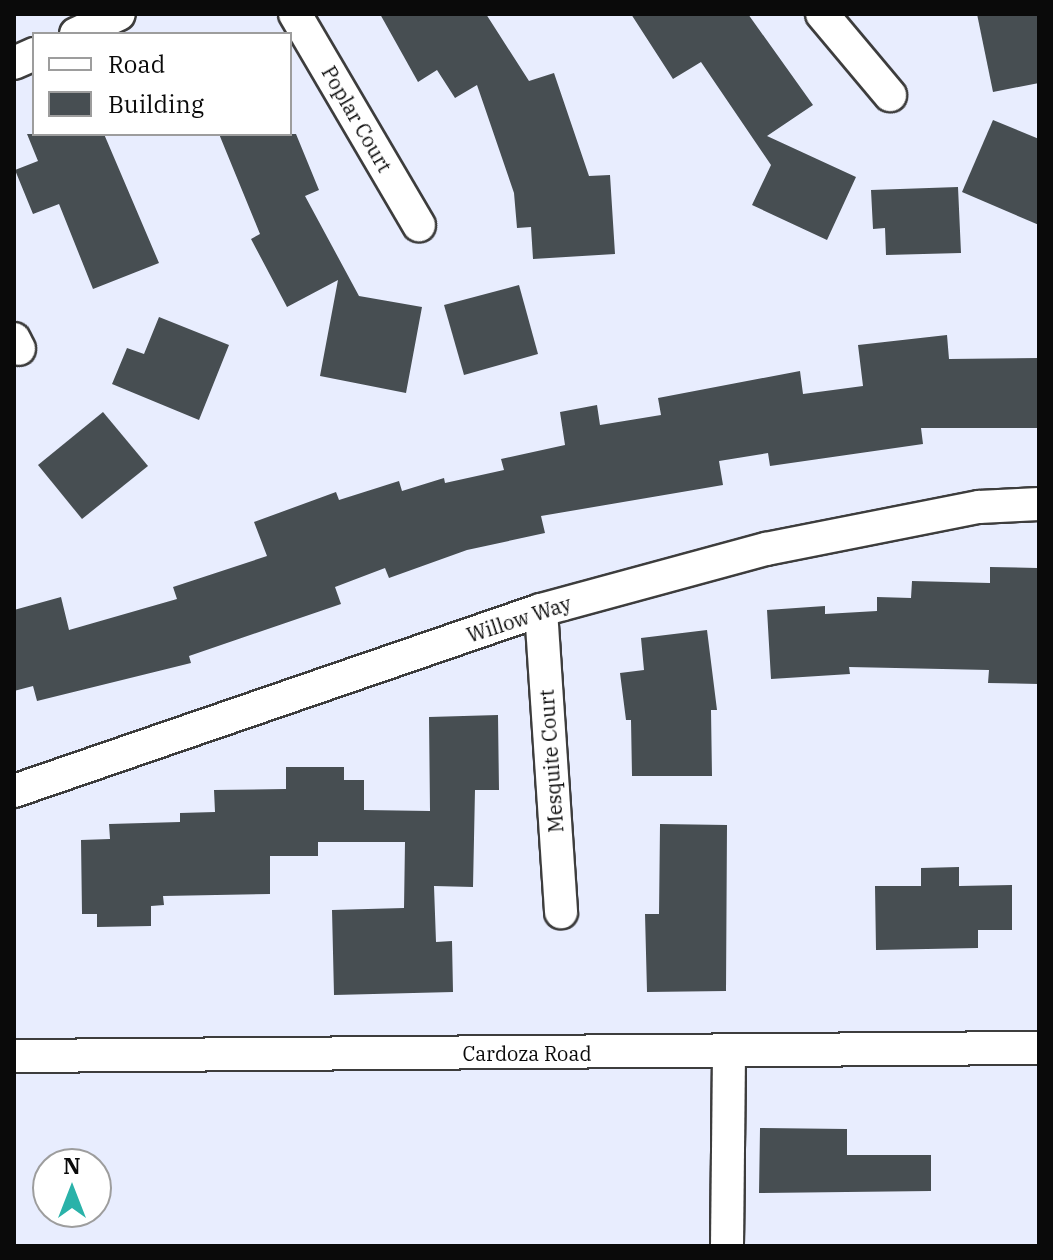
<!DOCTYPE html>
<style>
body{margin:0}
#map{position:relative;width:1053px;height:1260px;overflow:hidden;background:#e8edfe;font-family:"IBM Plex Serif",serif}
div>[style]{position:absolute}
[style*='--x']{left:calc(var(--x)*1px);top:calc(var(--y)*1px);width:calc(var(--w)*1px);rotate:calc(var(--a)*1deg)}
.building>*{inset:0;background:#474e52}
.roads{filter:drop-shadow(2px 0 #3d3d3d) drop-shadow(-2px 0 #3d3d3d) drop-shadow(0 2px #3d3d3d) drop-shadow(0 -2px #3d3d3d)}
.minor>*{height:32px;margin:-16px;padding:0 16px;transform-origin:16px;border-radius:16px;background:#fff}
span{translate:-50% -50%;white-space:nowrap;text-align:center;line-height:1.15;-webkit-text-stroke:8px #fff;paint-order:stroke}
.street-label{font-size:20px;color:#0a0a0a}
.frame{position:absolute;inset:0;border:16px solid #0a0a0a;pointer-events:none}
.legend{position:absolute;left:32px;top:32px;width:260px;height:104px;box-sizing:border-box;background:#fff;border:2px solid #9d9d9d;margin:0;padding:10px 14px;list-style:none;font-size:24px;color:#0a0a0a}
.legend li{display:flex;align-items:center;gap:16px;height:40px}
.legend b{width:40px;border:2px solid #9d9d9d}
.north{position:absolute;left:32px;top:1148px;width:80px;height:80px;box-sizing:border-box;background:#fff;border:2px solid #9d9d9d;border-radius:50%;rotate:0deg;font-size:22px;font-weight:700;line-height:32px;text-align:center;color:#0a0a0a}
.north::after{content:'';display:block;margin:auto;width:28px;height:36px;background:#2ab2a9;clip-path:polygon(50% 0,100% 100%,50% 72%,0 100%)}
</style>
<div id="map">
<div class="building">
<div style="clip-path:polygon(380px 14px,486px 14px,529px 81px,554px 73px,589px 176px,610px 175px,615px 254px,533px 259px,531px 227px,517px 228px,514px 193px,477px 85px,455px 98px,437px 70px,418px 82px)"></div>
<div style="clip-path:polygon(631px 14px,748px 14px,813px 105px,767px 136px,856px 177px,827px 240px,752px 205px,771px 165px,701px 62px,673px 79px)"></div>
<div style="clip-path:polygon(977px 14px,1039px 14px,1039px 83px,993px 92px)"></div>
<div style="clip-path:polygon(993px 120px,1039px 139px,1039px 225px,962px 192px)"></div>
<div style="clip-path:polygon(27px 134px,104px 134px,159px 263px,93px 289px,59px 204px,33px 214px,15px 170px,38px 161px)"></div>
<div style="clip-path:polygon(219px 134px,296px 134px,319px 190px,305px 196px,359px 296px,422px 307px,406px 393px,320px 376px,338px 280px,287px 307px,251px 239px,260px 234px)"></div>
<div style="clip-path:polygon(958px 187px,961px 253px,886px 255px,885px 228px,873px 229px,871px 190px)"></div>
<div style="clip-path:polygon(519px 285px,538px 354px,464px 375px,444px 305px)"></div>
<div style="clip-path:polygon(159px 317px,229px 345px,199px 420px,112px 384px,127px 348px,144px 354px)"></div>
<div style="clip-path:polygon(947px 335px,949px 359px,1039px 358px,1039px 428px,921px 428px,923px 444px,770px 466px,768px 453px,719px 461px,723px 485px,541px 516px,545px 533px,467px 550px,389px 578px,385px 568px,335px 587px,341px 604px,189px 656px,191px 663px,37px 701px,33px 686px,14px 691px,14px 610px,61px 597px,69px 630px,177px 599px,173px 587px,267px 556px,254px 522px,336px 492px,339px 500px,399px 481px,402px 491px,444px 478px,445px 483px,504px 470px,501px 459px,565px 445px,560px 412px,597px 405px,600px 425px,661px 415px,658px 398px,800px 371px,803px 394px,863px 386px,858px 345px)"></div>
<div style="clip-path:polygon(103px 412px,148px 466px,82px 519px,38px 465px)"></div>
<div style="clip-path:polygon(990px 567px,1037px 568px,1039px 684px,988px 683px,989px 670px,849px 667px,850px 674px,771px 679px,767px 610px,825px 606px,825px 614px,877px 611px,877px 597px,911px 598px,912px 581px,990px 583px)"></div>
<div style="clip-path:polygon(707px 630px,717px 710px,711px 710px,712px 776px,632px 776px,631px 720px,626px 720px,620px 673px,644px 670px,641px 638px)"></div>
<div style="clip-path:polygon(498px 715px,499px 790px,475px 790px,473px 887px,434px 886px,436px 942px,452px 941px,453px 992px,334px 995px,332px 910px,404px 908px,405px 842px,318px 842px,318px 856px,270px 856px,270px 894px,163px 896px,164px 905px,151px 906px,151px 926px,97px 927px,97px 914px,82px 914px,81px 840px,110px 839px,109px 824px,180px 822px,180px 813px,215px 812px,214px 790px,286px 789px,286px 767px,344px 767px,344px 780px,364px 780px,364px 810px,430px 811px,429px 717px)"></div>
<div style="clip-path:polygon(660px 824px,727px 825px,726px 991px,647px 992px,645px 914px,659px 914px)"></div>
<div style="clip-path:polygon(959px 867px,959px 886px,1012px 885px,1012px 930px,978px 930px,978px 948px,876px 950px,875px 886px,921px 886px,921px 868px)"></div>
<div style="clip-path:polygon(760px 1128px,847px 1129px,847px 1155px,931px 1155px,931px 1191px,759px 1193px)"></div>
</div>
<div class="roads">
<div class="minor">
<div style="--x:295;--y:14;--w:245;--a:59.6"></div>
<div style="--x:822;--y:14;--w:106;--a:50"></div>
<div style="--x:76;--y:34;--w:47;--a:-24.9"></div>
<div style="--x:14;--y:63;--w:22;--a:-24"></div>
<div style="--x:14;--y:339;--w:11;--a:63"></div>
<div style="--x:541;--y:610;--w:303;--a:86.2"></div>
<div style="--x:14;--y:791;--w:557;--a:-18.96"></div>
<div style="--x:541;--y:610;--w:233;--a:-15.2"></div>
<div style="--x:766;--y:549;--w:217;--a:-11.2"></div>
<div style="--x:979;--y:507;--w:60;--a:-2.9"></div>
<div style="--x:14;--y:1056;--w:1025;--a:-0.45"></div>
<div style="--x:727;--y:1246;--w:195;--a:-89.4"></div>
</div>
</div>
<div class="street-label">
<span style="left:357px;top:119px;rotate:60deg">Poplar Court</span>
<span style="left:519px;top:619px;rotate:-18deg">Willow Way</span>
<span style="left:551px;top:761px;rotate:-94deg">Mesquite Court</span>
<span style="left:527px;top:1053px">Cardoza Road</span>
</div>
<div class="frame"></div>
<ul class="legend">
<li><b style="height:10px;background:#fff"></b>Road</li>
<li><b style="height:22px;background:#474e52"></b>Building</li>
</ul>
<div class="north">N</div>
</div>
